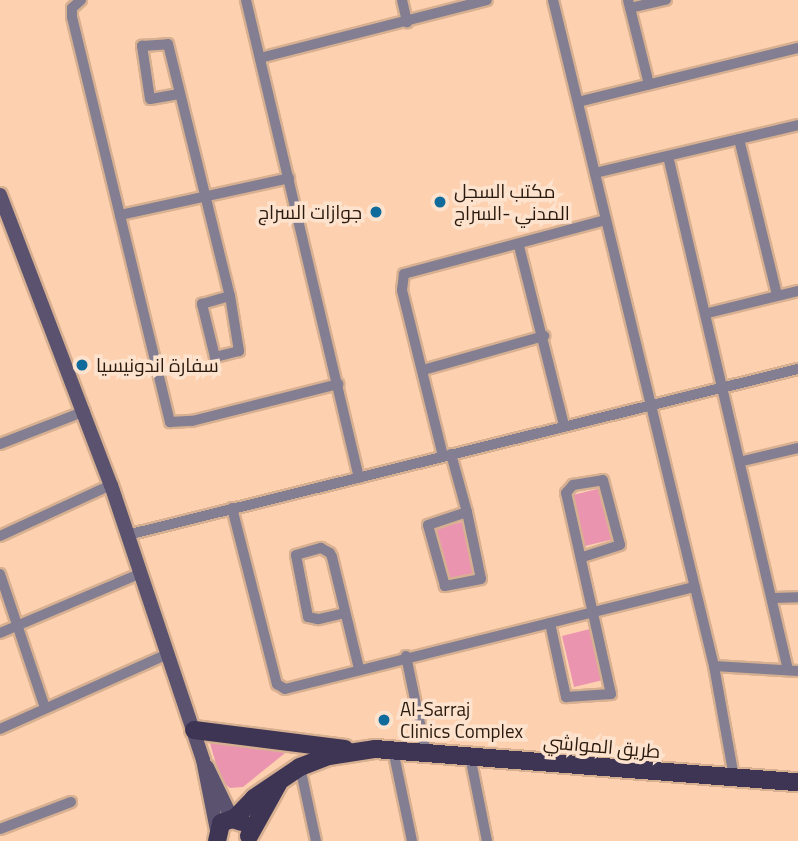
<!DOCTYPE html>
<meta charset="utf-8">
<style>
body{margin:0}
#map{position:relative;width:798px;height:841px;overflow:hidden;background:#fdd1af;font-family:"Titillium Web",Cairo,sans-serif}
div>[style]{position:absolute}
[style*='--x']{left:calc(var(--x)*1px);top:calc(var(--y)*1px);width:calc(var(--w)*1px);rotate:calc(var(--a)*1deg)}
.green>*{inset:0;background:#ea94b0}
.roads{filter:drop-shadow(2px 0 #d7b092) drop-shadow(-2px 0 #d7b092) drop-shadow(0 2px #d7b092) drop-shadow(0 -2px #d7b092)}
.street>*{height:10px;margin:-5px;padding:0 5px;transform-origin:5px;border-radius:5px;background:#837e91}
.secondary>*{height:14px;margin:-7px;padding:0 7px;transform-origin:7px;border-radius:7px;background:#5a526e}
.primary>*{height:18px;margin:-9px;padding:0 9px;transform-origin:9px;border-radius:9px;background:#3e3454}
.dots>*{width:19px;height:19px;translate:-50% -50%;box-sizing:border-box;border:4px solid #fde2ce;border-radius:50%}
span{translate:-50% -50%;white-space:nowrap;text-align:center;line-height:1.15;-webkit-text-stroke:7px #fde2ce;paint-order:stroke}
.poi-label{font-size:19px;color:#2a1a0d}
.left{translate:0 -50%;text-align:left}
.right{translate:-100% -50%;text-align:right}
.street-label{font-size:19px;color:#2a1a0d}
</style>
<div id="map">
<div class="green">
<div style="clip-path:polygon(601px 488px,614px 539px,585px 546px,573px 495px)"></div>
<div style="clip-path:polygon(462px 522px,475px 573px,446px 580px,434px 529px)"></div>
<div style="clip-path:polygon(590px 629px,603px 680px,574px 687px,562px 636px)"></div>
<div style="clip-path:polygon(207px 733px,295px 745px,243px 787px,230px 788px,221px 781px)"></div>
</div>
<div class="roads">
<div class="street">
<div style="--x:81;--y:0;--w:12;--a:138"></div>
<div style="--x:72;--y:8;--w:9;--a:90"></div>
<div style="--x:72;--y:17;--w:417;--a:76.4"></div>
<div style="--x:170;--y:422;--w:22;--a:-3"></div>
<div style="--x:192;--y:421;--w:151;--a:-14.2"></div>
<div style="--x:246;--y:0;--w:491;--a:76.7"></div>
<div style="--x:402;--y:0;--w:23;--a:77"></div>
<div style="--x:553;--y:0;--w:685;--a:76.41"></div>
<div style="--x:714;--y:666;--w:113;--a:79.8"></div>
<div style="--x:628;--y:0;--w:87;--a:76"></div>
<div style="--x:630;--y:8;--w:37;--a:-13"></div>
<div style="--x:260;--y:58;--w:234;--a:-14.3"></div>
<div style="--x:179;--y:94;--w:29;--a:170"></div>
<div style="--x:150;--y:99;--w:54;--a:-98.6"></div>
<div style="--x:142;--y:46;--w:26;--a:-4"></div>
<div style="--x:168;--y:44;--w:260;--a:76.2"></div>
<div style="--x:230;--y:296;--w:56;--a:80.7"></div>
<div style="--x:239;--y:351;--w:25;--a:166"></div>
<div style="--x:215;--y:357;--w:55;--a:-103.8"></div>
<div style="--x:202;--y:304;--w:29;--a:-16"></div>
<div style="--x:578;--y:102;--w:227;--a:-13.8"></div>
<div style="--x:739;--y:139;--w:161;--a:76.3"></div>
<div style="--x:668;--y:156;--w:528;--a:76.86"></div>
<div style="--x:595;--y:173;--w:209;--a:-13.3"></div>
<div style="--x:120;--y:215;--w:173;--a:-12.3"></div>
<div style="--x:519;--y:246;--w:185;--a:75.9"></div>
<div style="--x:708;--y:313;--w:93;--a:-13.7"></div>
<div style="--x:423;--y:370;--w:126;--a:-15.7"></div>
<div style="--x:0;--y:444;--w:91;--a:-21.2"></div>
<div style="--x:451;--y:454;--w:60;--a:74.6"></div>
<div style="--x:467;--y:512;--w:68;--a:78.2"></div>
<div style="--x:481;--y:579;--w:37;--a:169"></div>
<div style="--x:445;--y:586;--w:63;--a:-105.6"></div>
<div style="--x:428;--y:525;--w:41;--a:-18.4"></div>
<div style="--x:443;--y:456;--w:171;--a:-103.9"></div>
<div style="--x:402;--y:290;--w:16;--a:-83"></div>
<div style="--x:404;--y:274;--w:208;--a:-15"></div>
<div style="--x:743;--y:461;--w:57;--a:-13.3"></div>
<div style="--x:232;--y:508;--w:182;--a:75.7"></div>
<div style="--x:277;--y:684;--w:9;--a:32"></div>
<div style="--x:285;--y:689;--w:422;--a:-14"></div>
<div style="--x:127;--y:535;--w:691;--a:-13.9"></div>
<div style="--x:0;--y:536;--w:122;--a:-24.7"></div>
<div style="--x:0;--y:574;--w:141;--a:71.4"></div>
<div style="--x:774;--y:598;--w:24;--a:-2"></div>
<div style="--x:345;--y:613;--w:28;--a:167"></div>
<div style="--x:318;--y:619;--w:10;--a:-169"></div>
<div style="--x:308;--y:617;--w:63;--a:-101"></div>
<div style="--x:296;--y:555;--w:26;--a:-16"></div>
<div style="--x:321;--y:548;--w:10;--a:29"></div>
<div style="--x:330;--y:553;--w:4;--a:63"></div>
<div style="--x:332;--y:557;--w:115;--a:76.4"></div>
<div style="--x:550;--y:623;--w:76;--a:77.8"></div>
<div style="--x:566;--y:697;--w:45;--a:-3.8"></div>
<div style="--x:611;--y:694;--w:206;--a:-102.6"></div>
<div style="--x:566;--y:493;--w:11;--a:-49"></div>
<div style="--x:573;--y:485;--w:30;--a:-9"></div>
<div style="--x:603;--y:480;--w:67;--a:75.3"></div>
<div style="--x:620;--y:545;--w:40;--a:162"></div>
<div style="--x:0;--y:633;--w:151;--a:-23"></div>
<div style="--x:406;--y:656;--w:99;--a:78.3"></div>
<div style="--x:714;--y:666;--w:84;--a:3.4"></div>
<div style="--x:0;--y:729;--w:184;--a:-24.1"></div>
<div style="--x:393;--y:750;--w:93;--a:78.2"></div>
<div style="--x:470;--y:756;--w:87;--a:78.7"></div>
<div style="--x:300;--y:767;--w:76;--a:77.8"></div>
<div style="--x:0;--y:829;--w:76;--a:-20.8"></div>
</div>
<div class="secondary">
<div style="--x:0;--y:195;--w:311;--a:69.1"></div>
<div style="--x:111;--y:485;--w:290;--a:71.5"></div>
<div style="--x:203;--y:760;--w:71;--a:78.7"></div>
<div style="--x:207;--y:767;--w:58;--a:64.3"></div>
</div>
<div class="primary">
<div style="--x:194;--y:730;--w:152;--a:7.2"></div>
<div style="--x:234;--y:819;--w:29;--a:-46"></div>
<div style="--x:254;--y:798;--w:55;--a:-34"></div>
<div style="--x:300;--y:767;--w:31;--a:-21"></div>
<div style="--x:329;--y:756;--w:47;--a:-8.7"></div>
<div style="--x:375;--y:749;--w:424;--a:4.5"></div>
<div style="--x:249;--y:836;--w:60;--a:-60.9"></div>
<div style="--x:217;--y:841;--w:18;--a:-77"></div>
<div style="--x:221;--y:823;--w:12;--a:-20"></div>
<div style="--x:232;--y:819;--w:10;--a:17"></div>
</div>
</div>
<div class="dots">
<div style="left:440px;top:202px;background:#0f6b9b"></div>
<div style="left:376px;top:212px;background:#0f6b9b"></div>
<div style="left:82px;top:365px;background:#0f6b9b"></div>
<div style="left:384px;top:720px;background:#0f6b9b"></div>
</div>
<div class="poi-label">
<span class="left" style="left:454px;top:202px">مكتب السجل<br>المدني -السراج</span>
<span class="right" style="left:362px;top:212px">جوازات السراج</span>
<span class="left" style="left:96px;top:365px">سفارة اندونيسيا</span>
<span class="left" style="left:400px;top:720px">Al-Sarraj<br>Clinics Complex</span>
</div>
<div class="street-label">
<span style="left:602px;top:746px;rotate:5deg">طريق المواشي</span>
</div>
</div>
